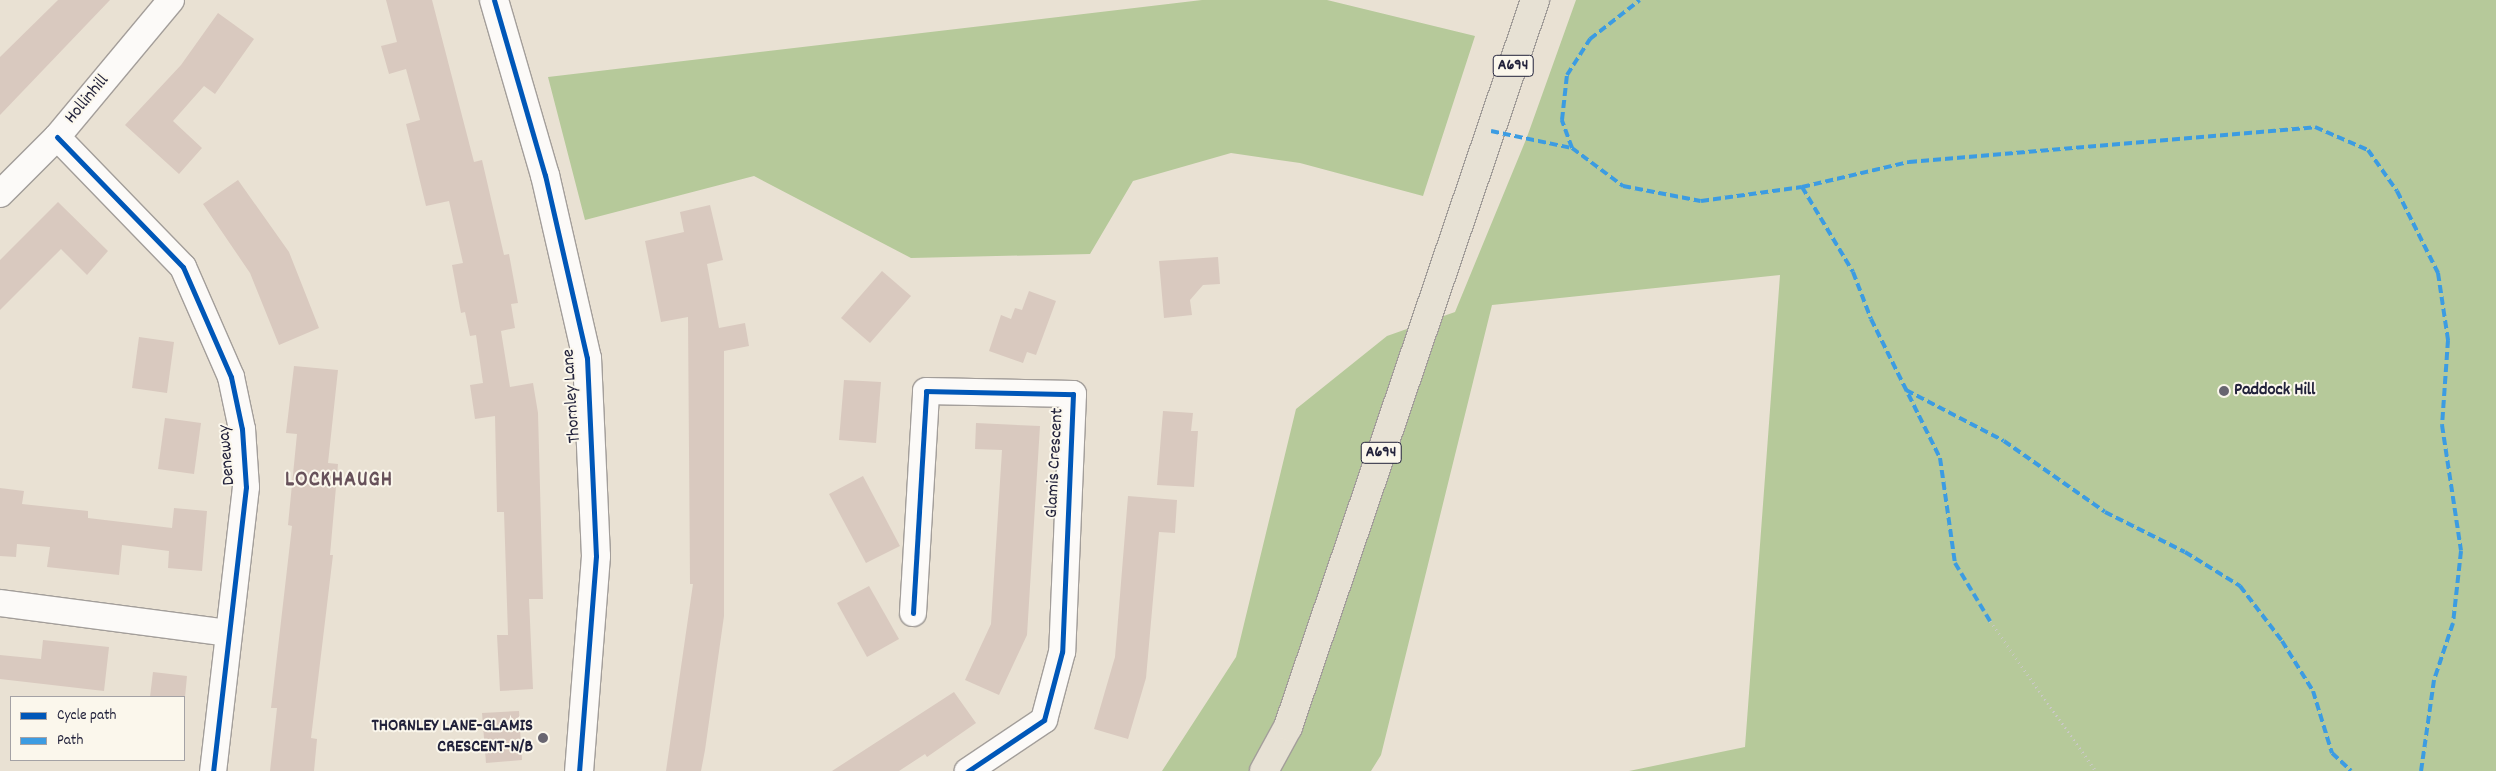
<!DOCTYPE html>
<style>
body{margin:0}
#map{position:relative;width:2496px;height:771px;overflow:hidden;background:#e9e1d3;font-family:Dekko,sans-serif}
div>[style]{position:absolute}
[style*='--x']{left:calc(var(--x)*1px);top:calc(var(--y)*1px);width:calc(var(--w)*1px);rotate:calc(var(--a)*1deg)}
.forest>*{inset:0;background:#b6c99a}
.building>*{inset:0;background:#d9c9bf}
.path>*{height:3px;margin-top:-1.5px;transform-origin:0;background:repeating-linear-gradient(90deg,#cac8c6 0 1px,transparent 0 5px)}
.roads{filter:drop-shadow(1px 0 #a39e9a) drop-shadow(-1px 0 #a39e9a) drop-shadow(0 1px #a39e9a) drop-shadow(0 -1px #a39e9a)}
.minor>*{height:26px;margin:-13px;padding:0 13px;transform-origin:13px;border-radius:13px;background:#fcfaf8}
.tertiary>*{height:28px;margin:-14px;padding:0 14px;transform-origin:14px;border-radius:14px;background:#fcfaf8}
.primary>*{height:28px;margin:-14px;padding:0 14px;transform-origin:14px;border-radius:14px;background:#e7e1d4}
.quiet>*{height:4px;margin-top:-2px;transform-origin:0;background:repeating-linear-gradient(90deg,#3c9ce2 0 8px,transparent 0 12px)}
.cycleway>*{height:5px;margin:-2.5px;padding:0 2.5px;transform-origin:2.5px;border-radius:2.5px;background:#0057b8}
.dots>*{width:14px;height:14px;translate:-50% -50%;box-sizing:border-box;border:2px solid #fbf7ec;border-radius:50%}
span{translate:-50% -50%;white-space:nowrap;text-align:center;line-height:1.15;-webkit-text-stroke:4px #fbf7ec;paint-order:stroke}
.shield-label span{padding:1px 4px;background:#fbf7ec;border:1px solid;border-radius:4px;-webkit-text-stroke-width:0}
.shield-label{font-size:16px;color:#22223b;font-weight:700}
.street-label{font-size:18px;color:#22223b}
.poi-label{font-size:18px;color:#22223b;font-weight:700}
.left{translate:0 -50%;text-align:left}
.right{translate:-100% -50%;text-align:right}
.district-label{font-size:22px;color:#67515a;font-weight:700;letter-spacing:1px}
.legend{position:absolute;left:10px;top:696px;width:175px;height:65px;box-sizing:border-box;background:#fbf7ec;border:1px solid #a4a2a5;margin:0;padding:6px 9px;list-style:none;font-size:15px;color:#22223b}
.legend li{display:flex;align-items:center;gap:10px;height:25px}
.legend b{width:25px;border:1px solid #a4a2a5}
</style>
<div id="map">
<div class="forest">
<div style="clip-path:polygon(1202px 0,1327px 0,1475px 36px,1423px 196px,1300px 163px,1231px 153px,1133px 181px,1090px 254px,911px 258px,754px 176px,585px 220px,548px 77px)"></div>
<div style="clip-path:polygon(1576px 0,2496px 0,2496px 771px,1629px 771px,1745px 747px,1780px 275px,1492px 305px,1381px 755px,1371px 771px,1162px 771px,1236px 657px,1296px 409px,1387px 336px,1455px 312px,1527px 137px)"></div>
</div>
<div class="building">
<div style="clip-path:polygon(58px 0,110px 0,0 115px,0 57px)"></div>
<div style="clip-path:polygon(386px 0,432px 0,474px 162px,482px 160px,504px 255px,509px 254px,518px 303px,511px 304px,515px 328px,501px 331px,510px 387px,533px 383px,538px 413px,543px 599px,529px 599px,533px 689px,500px 691px,497px 635px,508px 635px,504px 512px,497px 512px,495px 416px,475px 419px,470px 385px,483px 383px,476px 335px,470px 336px,465px 312px,461px 313px,452px 265px,463px 263px,449px 201px,426px 206px,406px 124px,420px 120px,406px 69px,389px 74px,381px 46px,397px 42px)"></div>
<div style="clip-path:polygon(218px 13px,254px 39px,215px 94px,204px 86px,173px 121px,202px 148px,179px 174px,125px 125px,181px 65px)"></div>
<div style="clip-path:polygon(238px 180px,289px 252px,319px 328px,279px 345px,250px 273px,203px 204px)"></div>
<div style="clip-path:polygon(58px 202px,108px 251px,87px 275px,61px 249px,0 310px,0 260px)"></div>
<div style="clip-path:polygon(710px 205px,723px 260px,707px 264px,719px 328px,745px 323px,749px 346px,724px 351px,724px 616px,705px 750px,701px 771px,666px 771px,693px 584px,690px 584px,688px 317px,661px 322px,645px 241px,684px 232px,680px 212px)"></div>
<div style="clip-path:polygon(1218px 257px,1220px 284px,1203px 285px,1190px 300px,1192px 315px,1164px 318px,1159px 261px)"></div>
<div style="clip-path:polygon(882px 271px,911px 296px,870px 343px,841px 318px)"></div>
<div style="clip-path:polygon(1029px 291px,1056px 301px,1036px 355px,1027px 352px,1023px 363px,989px 351px,1001px 315px,1011px 319px,1015px 308px,1022px 310px)"></div>
<div style="clip-path:polygon(139px 337px,174px 342px,167px 393px,132px 388px)"></div>
<div style="clip-path:polygon(294px 366px,338px 370px,328px 463px,338px 464px,330px 555px,333px 555px,311px 738px,317px 739px,314px 771px,270px 771px,277px 708px,271px 708px,292px 526px,288px 525px,297px 434px,286px 433px)"></div>
<div style="clip-path:polygon(844px 380px,881px 382px,876px 443px,839px 440px)"></div>
<div style="clip-path:polygon(1163px 411px,1193px 413px,1191px 431px,1198px 431px,1194px 487px,1157px 485px)"></div>
<div style="clip-path:polygon(165px 418px,201px 423px,194px 474px,158px 469px)"></div>
<div style="clip-path:polygon(976px 423px,1040px 426px,1027px 635px,999px 695px,965px 680px,991px 624px,1002px 450px,975px 449px)"></div>
<div style="clip-path:polygon(863px 476px,900px 546px,866px 563px,829px 494px)"></div>
<div style="clip-path:polygon(0 488px,24px 491px,22px 504px,88px 511px,88px 518px,172px 528px,174px 508px,207px 511px,202px 571px,168px 568px,169px 551px,122px 545px,119px 575px,47px 567px,50px 547px,17px 544px,16px 557px,0 556px)"></div>
<div style="clip-path:polygon(1128px 496px,1177px 500px,1175px 533px,1159px 532px,1146px 678px,1128px 739px,1094px 729px,1115px 657px)"></div>
<div style="clip-path:polygon(869px 586px,899px 639px,867px 657px,837px 603px)"></div>
<div style="clip-path:polygon(43px 640px,109px 647px,104px 691px,0 679px,0 655px,41px 659px)"></div>
<div style="clip-path:polygon(153px 672px,187px 676px,185px 697px,150px 697px)"></div>
<div style="clip-path:polygon(954px 692px,976px 723px,927px 757px,925px 754px,899px 771px,832px 771px)"></div>
<div style="clip-path:polygon(519px 711px,522px 760px,486px 763px,482px 713px)"></div>
</div>
<div class="path">
<div style="--x:1990;--y:621;--w:184;--a:54.8"></div>
</div>
<div class="roads">
<div class="minor">
<div style="--x:57;--y:137;--w:181;--a:45.9"></div>
<div style="--x:183;--y:267;--w:120;--a:66.4"></div>
<div style="--x:231;--y:377;--w:53;--a:78.1"></div>
<div style="--x:242;--y:429;--w:58;--a:86.1"></div>
<div style="--x:246;--y:487;--w:286;--a:96.6"></div>
<div style="--x:0;--y:194;--w:81;--a:-45"></div>
<div style="--x:57;--y:137;--w:178;--a:-50.2"></div>
<div style="--x:0;--y:603;--w:230;--a:7.5"></div>
<div style="--x:913;--y:613;--w:222;--a:-86.6"></div>
<div style="--x:926;--y:391;--w:147;--a:1.2"></div>
<div style="--x:1073;--y:394;--w:258;--a:92.4"></div>
<div style="--x:1062;--y:652;--w:70;--a:104.8"></div>
<div style="--x:1044;--y:720;--w:92;--a:146.1"></div>
</div>
<div class="tertiary">
<div style="--x:494;--y:0;--w:182;--a:73.8"></div>
<div style="--x:545;--y:175;--w:188;--a:77.1"></div>
<div style="--x:587;--y:358;--w:198;--a:87.4"></div>
<div style="--x:596;--y:556;--w:216;--a:94.5"></div>
</div>
<div class="primary">
<div style="--x:1264;--y:771;--w:50;--a:-61.4"></div>
<div style="--x:1288;--y:727;--w:768;--a:-71.23"></div>
</div>
</div>
<div class="quiet">
<div style="--x:1491;--y:131;--w:83;--a:11.9"></div>
<div style="--x:1572;--y:148;--w:64;--a:36.7"></div>
<div style="--x:1623;--y:186;--w:79;--a:10.9"></div>
<div style="--x:1701;--y:201;--w:102;--a:-7.9"></div>
<div style="--x:1802;--y:187;--w:110;--a:-13.2"></div>
<div style="--x:1909;--y:162;--w:408;--a:-4.9"></div>
<div style="--x:2315;--y:127;--w:58;--a:23.5"></div>
<div style="--x:2368;--y:150;--w:50;--a:54.7"></div>
<div style="--x:2397;--y:191;--w:92;--a:63.4"></div>
<div style="--x:2438;--y:273;--w:68;--a:81.5"></div>
<div style="--x:2448;--y:340;--w:85;--a:94"></div>
<div style="--x:2442;--y:425;--w:127;--a:81.4"></div>
<div style="--x:2461;--y:551;--w:72;--a:96.3"></div>
<div style="--x:2453;--y:623;--w:60;--a:108.4"></div>
<div style="--x:2434;--y:680;--w:92;--a:98.1"></div>
<div style="--x:1572;--y:148;--w:30;--a:-110"></div>
<div style="--x:1562;--y:120;--w:45;--a:-83.7"></div>
<div style="--x:1567;--y:75;--w:43;--a:-57.4"></div>
<div style="--x:1590;--y:39;--w:63;--a:-38"></div>
<div style="--x:1802;--y:187;--w:99;--a:59"></div>
<div style="--x:1853;--y:272;--w:50;--a:69"></div>
<div style="--x:1871;--y:319;--w:155;--a:63.6"></div>
<div style="--x:1940;--y:458;--w:106;--a:81.9"></div>
<div style="--x:1955;--y:563;--w:68;--a:58.9"></div>
<div style="--x:1906;--y:390;--w:110;--a:27.5"></div>
<div style="--x:2004;--y:441;--w:123;--a:35.1"></div>
<div style="--x:2105;--y:512;--w:89;--a:26.6"></div>
<div style="--x:2185;--y:552;--w:65;--a:31.7"></div>
<div style="--x:2240;--y:586;--w:69;--a:52.6"></div>
<div style="--x:2282;--y:641;--w:59;--a:58.2"></div>
<div style="--x:2313;--y:691;--w:65;--a:73"></div>
<div style="--x:2332;--y:753;--w:26;--a:43"></div>
</div>
<div class="cycleway">
<div style="--x:494;--y:0;--w:182;--a:73.8"></div>
<div style="--x:545;--y:175;--w:188;--a:77.1"></div>
<div style="--x:587;--y:358;--w:198;--a:87.4"></div>
<div style="--x:596;--y:556;--w:216;--a:94.5"></div>
<div style="--x:57;--y:137;--w:181;--a:45.9"></div>
<div style="--x:183;--y:267;--w:120;--a:66.4"></div>
<div style="--x:231;--y:377;--w:53;--a:78.1"></div>
<div style="--x:242;--y:429;--w:58;--a:86.1"></div>
<div style="--x:246;--y:487;--w:286;--a:96.6"></div>
<div style="--x:913;--y:613;--w:222;--a:-86.6"></div>
<div style="--x:926;--y:391;--w:147;--a:1.2"></div>
<div style="--x:1073;--y:394;--w:258;--a:92.4"></div>
<div style="--x:1062;--y:652;--w:70;--a:104.8"></div>
<div style="--x:1044;--y:720;--w:92;--a:146.1"></div>
</div>
<div class="dots">
<div style="left:2224px;top:391px;background:#686570"></div>
<div style="left:543px;top:738px;background:#686570"></div>
</div>
<div class="shield-label">
<span style="left:1513px;top:66px">A694</span>
<span style="left:1381px;top:453px">A694</span>
</div>
<div class="street-label">
<span style="left:88px;top:100px;rotate:-50deg">Hollinhill</span>
<span style="left:573px;top:396px;rotate:-94deg">Thornley Lane</span>
<span style="left:228px;top:455px;rotate:-95deg">Deneway</span>
<span style="left:1056px;top:463px;rotate:-87deg">Glamis Crescent</span>
</div>
<div class="poi-label">
<span class="left" style="left:2234px;top:391px">Paddock Hill</span>
<span class="right" style="left:533px;top:738px">THORNLEY LANE-GLAMIS<br>CRESCENT-N/B</span>
</div>
<div class="district-label">
<span style="left:339px;top:481px">LOCKHAUGH</span>
</div>
<ul class="legend">
<li><b style="height:6px;background:#0057b8"></b>Cycle path</li>
<li><b style="height:6px;background:#3c9ce2"></b>Path</li>
</ul>
</div>
